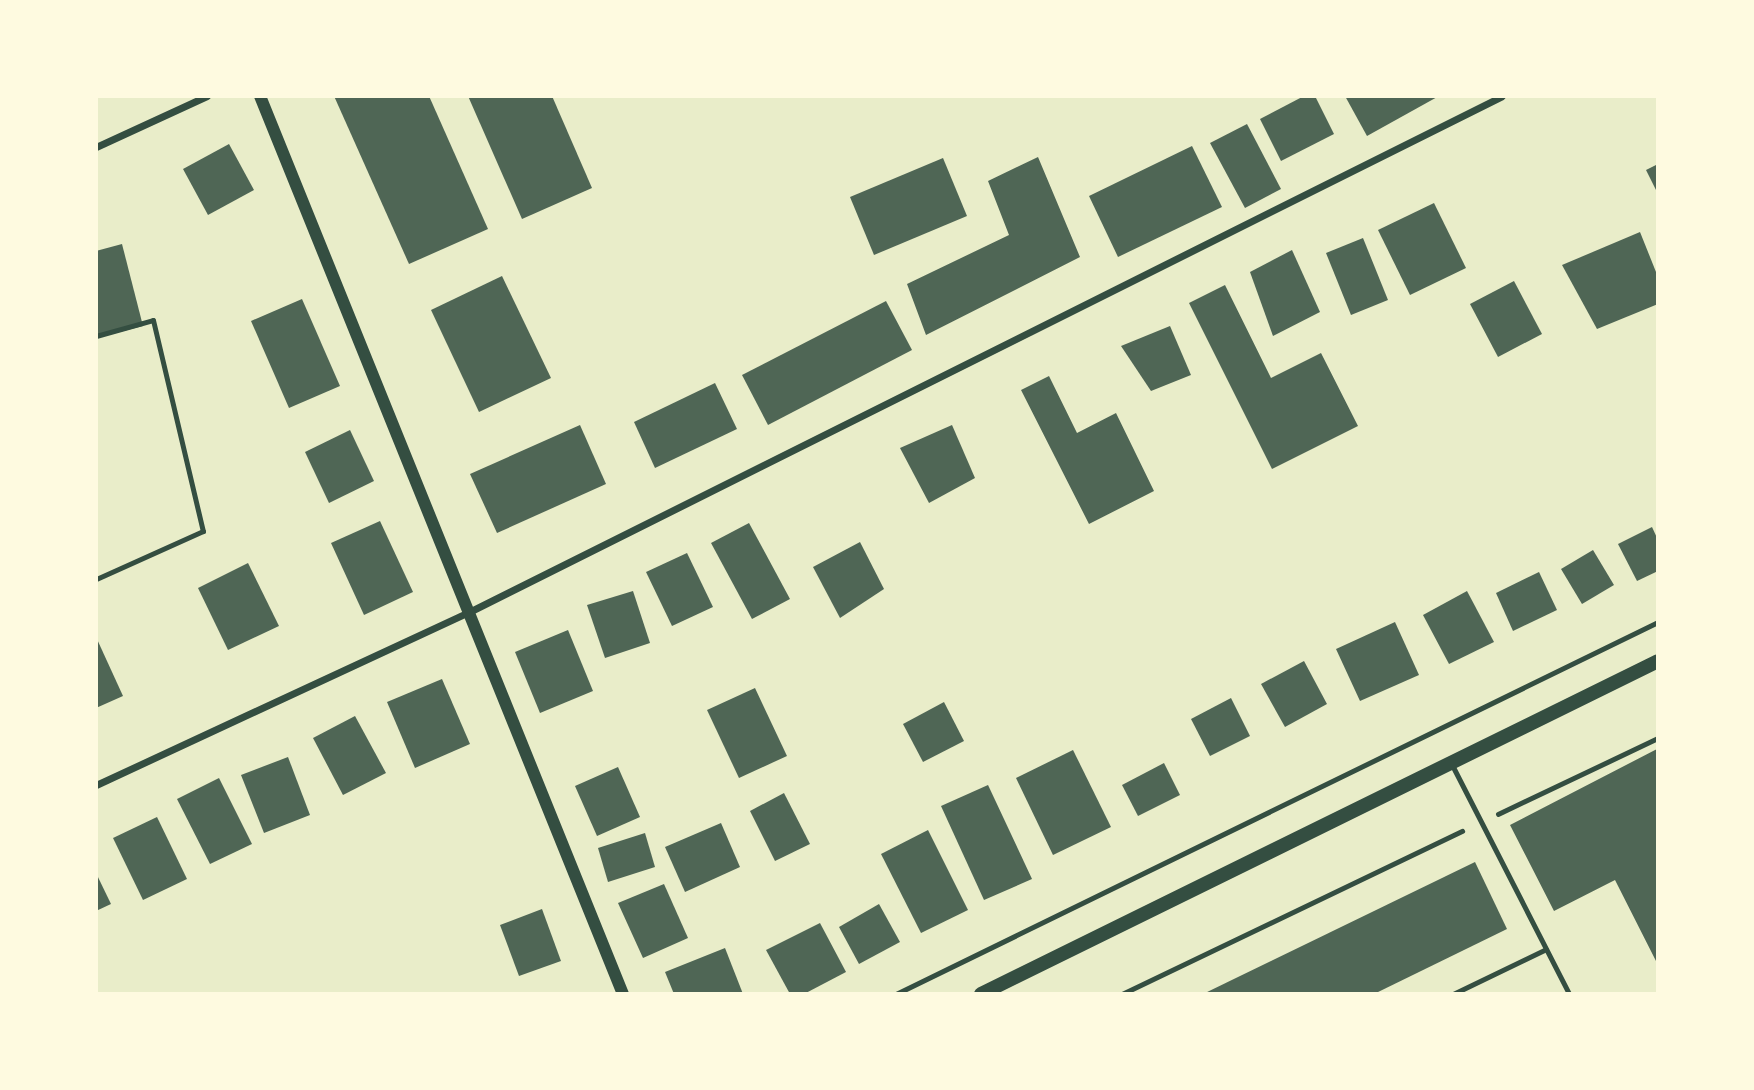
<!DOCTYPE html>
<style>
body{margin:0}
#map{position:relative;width:1754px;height:1090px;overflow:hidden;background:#e9edc9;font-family:Inter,sans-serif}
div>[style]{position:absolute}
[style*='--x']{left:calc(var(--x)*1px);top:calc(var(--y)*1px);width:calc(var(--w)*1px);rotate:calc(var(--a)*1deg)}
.building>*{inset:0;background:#4f6655}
.path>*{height:4.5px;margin:-2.25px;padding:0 2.25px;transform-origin:2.25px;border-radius:2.25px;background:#344e41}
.service>*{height:5px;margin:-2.5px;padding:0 2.5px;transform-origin:2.5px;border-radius:2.5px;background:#344e41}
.minor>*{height:7px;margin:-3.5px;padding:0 3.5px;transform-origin:3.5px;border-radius:3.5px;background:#344e41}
.tertiary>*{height:12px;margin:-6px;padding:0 6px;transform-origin:6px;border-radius:6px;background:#344e41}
.secondary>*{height:14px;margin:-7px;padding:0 7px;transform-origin:7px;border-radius:7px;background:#344e41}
span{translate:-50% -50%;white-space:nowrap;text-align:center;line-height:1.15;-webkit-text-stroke:7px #fefae0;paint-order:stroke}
.frame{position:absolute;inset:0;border:98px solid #fefae0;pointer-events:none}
</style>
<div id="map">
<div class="building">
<div style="clip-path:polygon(334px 96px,429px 96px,488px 229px,409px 264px)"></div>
<div style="clip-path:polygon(468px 96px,552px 96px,592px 188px,522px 219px)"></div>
<div style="clip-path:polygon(1304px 96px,1315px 96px,1334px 134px,1281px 161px,1260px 119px)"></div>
<div style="clip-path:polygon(1345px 96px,1439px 96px,1367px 136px)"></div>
<div style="clip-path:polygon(1247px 124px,1281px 189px,1245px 208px,1210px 143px)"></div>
<div style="clip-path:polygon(229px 144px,254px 190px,208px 215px,183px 169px)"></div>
<div style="clip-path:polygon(1192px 146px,1222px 207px,1118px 257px,1089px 196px)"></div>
<div style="clip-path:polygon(1038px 157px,1080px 257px,926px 335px,907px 284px,1009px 235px,988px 181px)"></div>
<div style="clip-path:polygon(943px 158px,967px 216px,874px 255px,850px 197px)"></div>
<div style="clip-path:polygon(1658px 164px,1658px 194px,1646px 170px)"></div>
<div style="clip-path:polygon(1434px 203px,1466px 268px,1410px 295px,1378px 230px)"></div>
<div style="clip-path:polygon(1640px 232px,1658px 277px,1658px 304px,1597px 329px,1562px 265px)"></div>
<div style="clip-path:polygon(1363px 238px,1388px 300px,1351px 315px,1326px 253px)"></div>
<div style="clip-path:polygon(122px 244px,143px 326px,96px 338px,96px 251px)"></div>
<div style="clip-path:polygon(1292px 250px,1320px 312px,1273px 336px,1250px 272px)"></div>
<div style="clip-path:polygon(502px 276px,551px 378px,479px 412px,431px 310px)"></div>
<div style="clip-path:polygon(1514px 281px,1542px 334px,1498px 357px,1470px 304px)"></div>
<div style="clip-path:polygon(1225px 285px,1271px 378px,1321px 353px,1358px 426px,1272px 469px,1189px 303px)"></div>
<div style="clip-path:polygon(302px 299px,340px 386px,289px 408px,251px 321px)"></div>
<div style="clip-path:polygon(886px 301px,912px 350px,768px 425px,742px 375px)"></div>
<div style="clip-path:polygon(1170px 326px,1191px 375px,1151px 391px,1121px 346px)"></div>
<div style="clip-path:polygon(1049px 376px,1077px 433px,1116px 413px,1154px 491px,1089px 524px,1021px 390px)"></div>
<div style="clip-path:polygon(715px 383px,737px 429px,655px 468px,634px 422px)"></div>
<div style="clip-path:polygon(580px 425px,606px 484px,497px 533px,470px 474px)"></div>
<div style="clip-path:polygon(952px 425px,975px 478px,929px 503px,900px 448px)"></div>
<div style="clip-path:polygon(350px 430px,374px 481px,329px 503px,305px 452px)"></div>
<div style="clip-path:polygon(380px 521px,413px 592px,364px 615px,331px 543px)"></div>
<div style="clip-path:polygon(749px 523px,790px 599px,752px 619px,711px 543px)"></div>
<div style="clip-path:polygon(1652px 527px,1658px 540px,1658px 571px,1637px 581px,1618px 544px)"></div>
<div style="clip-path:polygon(860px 542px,884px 589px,840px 618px,813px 567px)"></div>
<div style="clip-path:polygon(1593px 550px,1614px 585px,1582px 604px,1561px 569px)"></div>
<div style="clip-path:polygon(687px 553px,713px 607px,672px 626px,646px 572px)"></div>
<div style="clip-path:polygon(248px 563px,279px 626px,228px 650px,198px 588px)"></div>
<div style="clip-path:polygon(1539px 572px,1557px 610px,1513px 631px,1496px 593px)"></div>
<div style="clip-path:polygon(633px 591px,650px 643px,605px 658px,587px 605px)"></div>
<div style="clip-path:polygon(1467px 591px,1494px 642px,1449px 664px,1423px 615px)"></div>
<div style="clip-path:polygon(1395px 622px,1419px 675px,1360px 701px,1336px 649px)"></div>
<div style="clip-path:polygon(568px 630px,593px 691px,540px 713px,515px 652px)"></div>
<div style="clip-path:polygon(96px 637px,123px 696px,96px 708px)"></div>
<div style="clip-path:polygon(1304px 661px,1327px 704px,1285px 727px,1261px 684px)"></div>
<div style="clip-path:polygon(442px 679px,470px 744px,415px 768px,387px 702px)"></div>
<div style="clip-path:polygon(755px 688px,787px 756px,739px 778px,707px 710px)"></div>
<div style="clip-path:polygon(1231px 698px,1250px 736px,1210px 756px,1191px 719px)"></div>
<div style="clip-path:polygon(944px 702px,964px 741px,923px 762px,903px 724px)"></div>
<div style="clip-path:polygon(355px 716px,386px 773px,343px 795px,313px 738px)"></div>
<div style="clip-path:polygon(1657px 749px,1658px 751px,1658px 965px,1615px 880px,1554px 911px,1510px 825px)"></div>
<div style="clip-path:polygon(1073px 750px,1111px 827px,1053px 855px,1016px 778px)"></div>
<div style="clip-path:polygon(288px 757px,310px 815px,264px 833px,241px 775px)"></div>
<div style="clip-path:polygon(1164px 763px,1180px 795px,1138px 816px,1122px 785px)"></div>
<div style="clip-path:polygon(618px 767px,640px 817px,597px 836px,575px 786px)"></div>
<div style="clip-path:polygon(219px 778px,252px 844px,210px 864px,177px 799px)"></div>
<div style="clip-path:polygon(988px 785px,1032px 879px,984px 900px,941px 806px)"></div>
<div style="clip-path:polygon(784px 793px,810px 844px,775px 861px,750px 811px)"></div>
<div style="clip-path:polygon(157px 817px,187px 879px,143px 900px,113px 838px)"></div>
<div style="clip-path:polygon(721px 823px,740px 867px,685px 892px,665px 847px)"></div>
<div style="clip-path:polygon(928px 830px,968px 910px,921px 933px,881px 854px)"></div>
<div style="clip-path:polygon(645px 833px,655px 867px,608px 882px,598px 848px)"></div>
<div style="clip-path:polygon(1475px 862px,1507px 929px,1374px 994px,1203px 994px)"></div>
<div style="clip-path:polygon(96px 873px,111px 904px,96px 911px)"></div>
<div style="clip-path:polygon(664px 884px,688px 938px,643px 958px,618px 903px)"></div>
<div style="clip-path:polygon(879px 904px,900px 942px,859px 964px,839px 927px)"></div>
<div style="clip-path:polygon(542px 909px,561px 961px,519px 976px,500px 925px)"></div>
<div style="clip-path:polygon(820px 923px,846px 972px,804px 994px,790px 994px,766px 950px)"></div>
<div style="clip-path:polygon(725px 948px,743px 994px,674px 994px,665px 972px)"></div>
</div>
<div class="path">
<div style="--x:1498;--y:814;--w:177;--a:-25.4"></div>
<div style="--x:896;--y:994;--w:848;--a:-26.02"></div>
<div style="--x:1122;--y:994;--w:377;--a:-25.6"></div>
</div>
<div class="service">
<div style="--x:96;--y:336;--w:59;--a:-15.7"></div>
<div style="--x:153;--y:320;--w:217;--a:76.7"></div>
<div style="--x:203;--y:531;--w:117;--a:155.8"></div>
<div style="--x:1451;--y:763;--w:259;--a:62.9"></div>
<div style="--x:1453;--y:994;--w:103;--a:-25.8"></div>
</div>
<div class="minor">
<div style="--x:96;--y:147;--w:122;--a:-24.7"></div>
<div style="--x:96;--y:785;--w:413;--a:-24.9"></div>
<div style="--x:471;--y:611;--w:1152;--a:-26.54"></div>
</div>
<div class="tertiary">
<div style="--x:260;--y:96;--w:969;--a:67.99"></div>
</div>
<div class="secondary">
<div style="--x:981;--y:994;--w:754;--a:-26.19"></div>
</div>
<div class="frame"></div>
</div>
